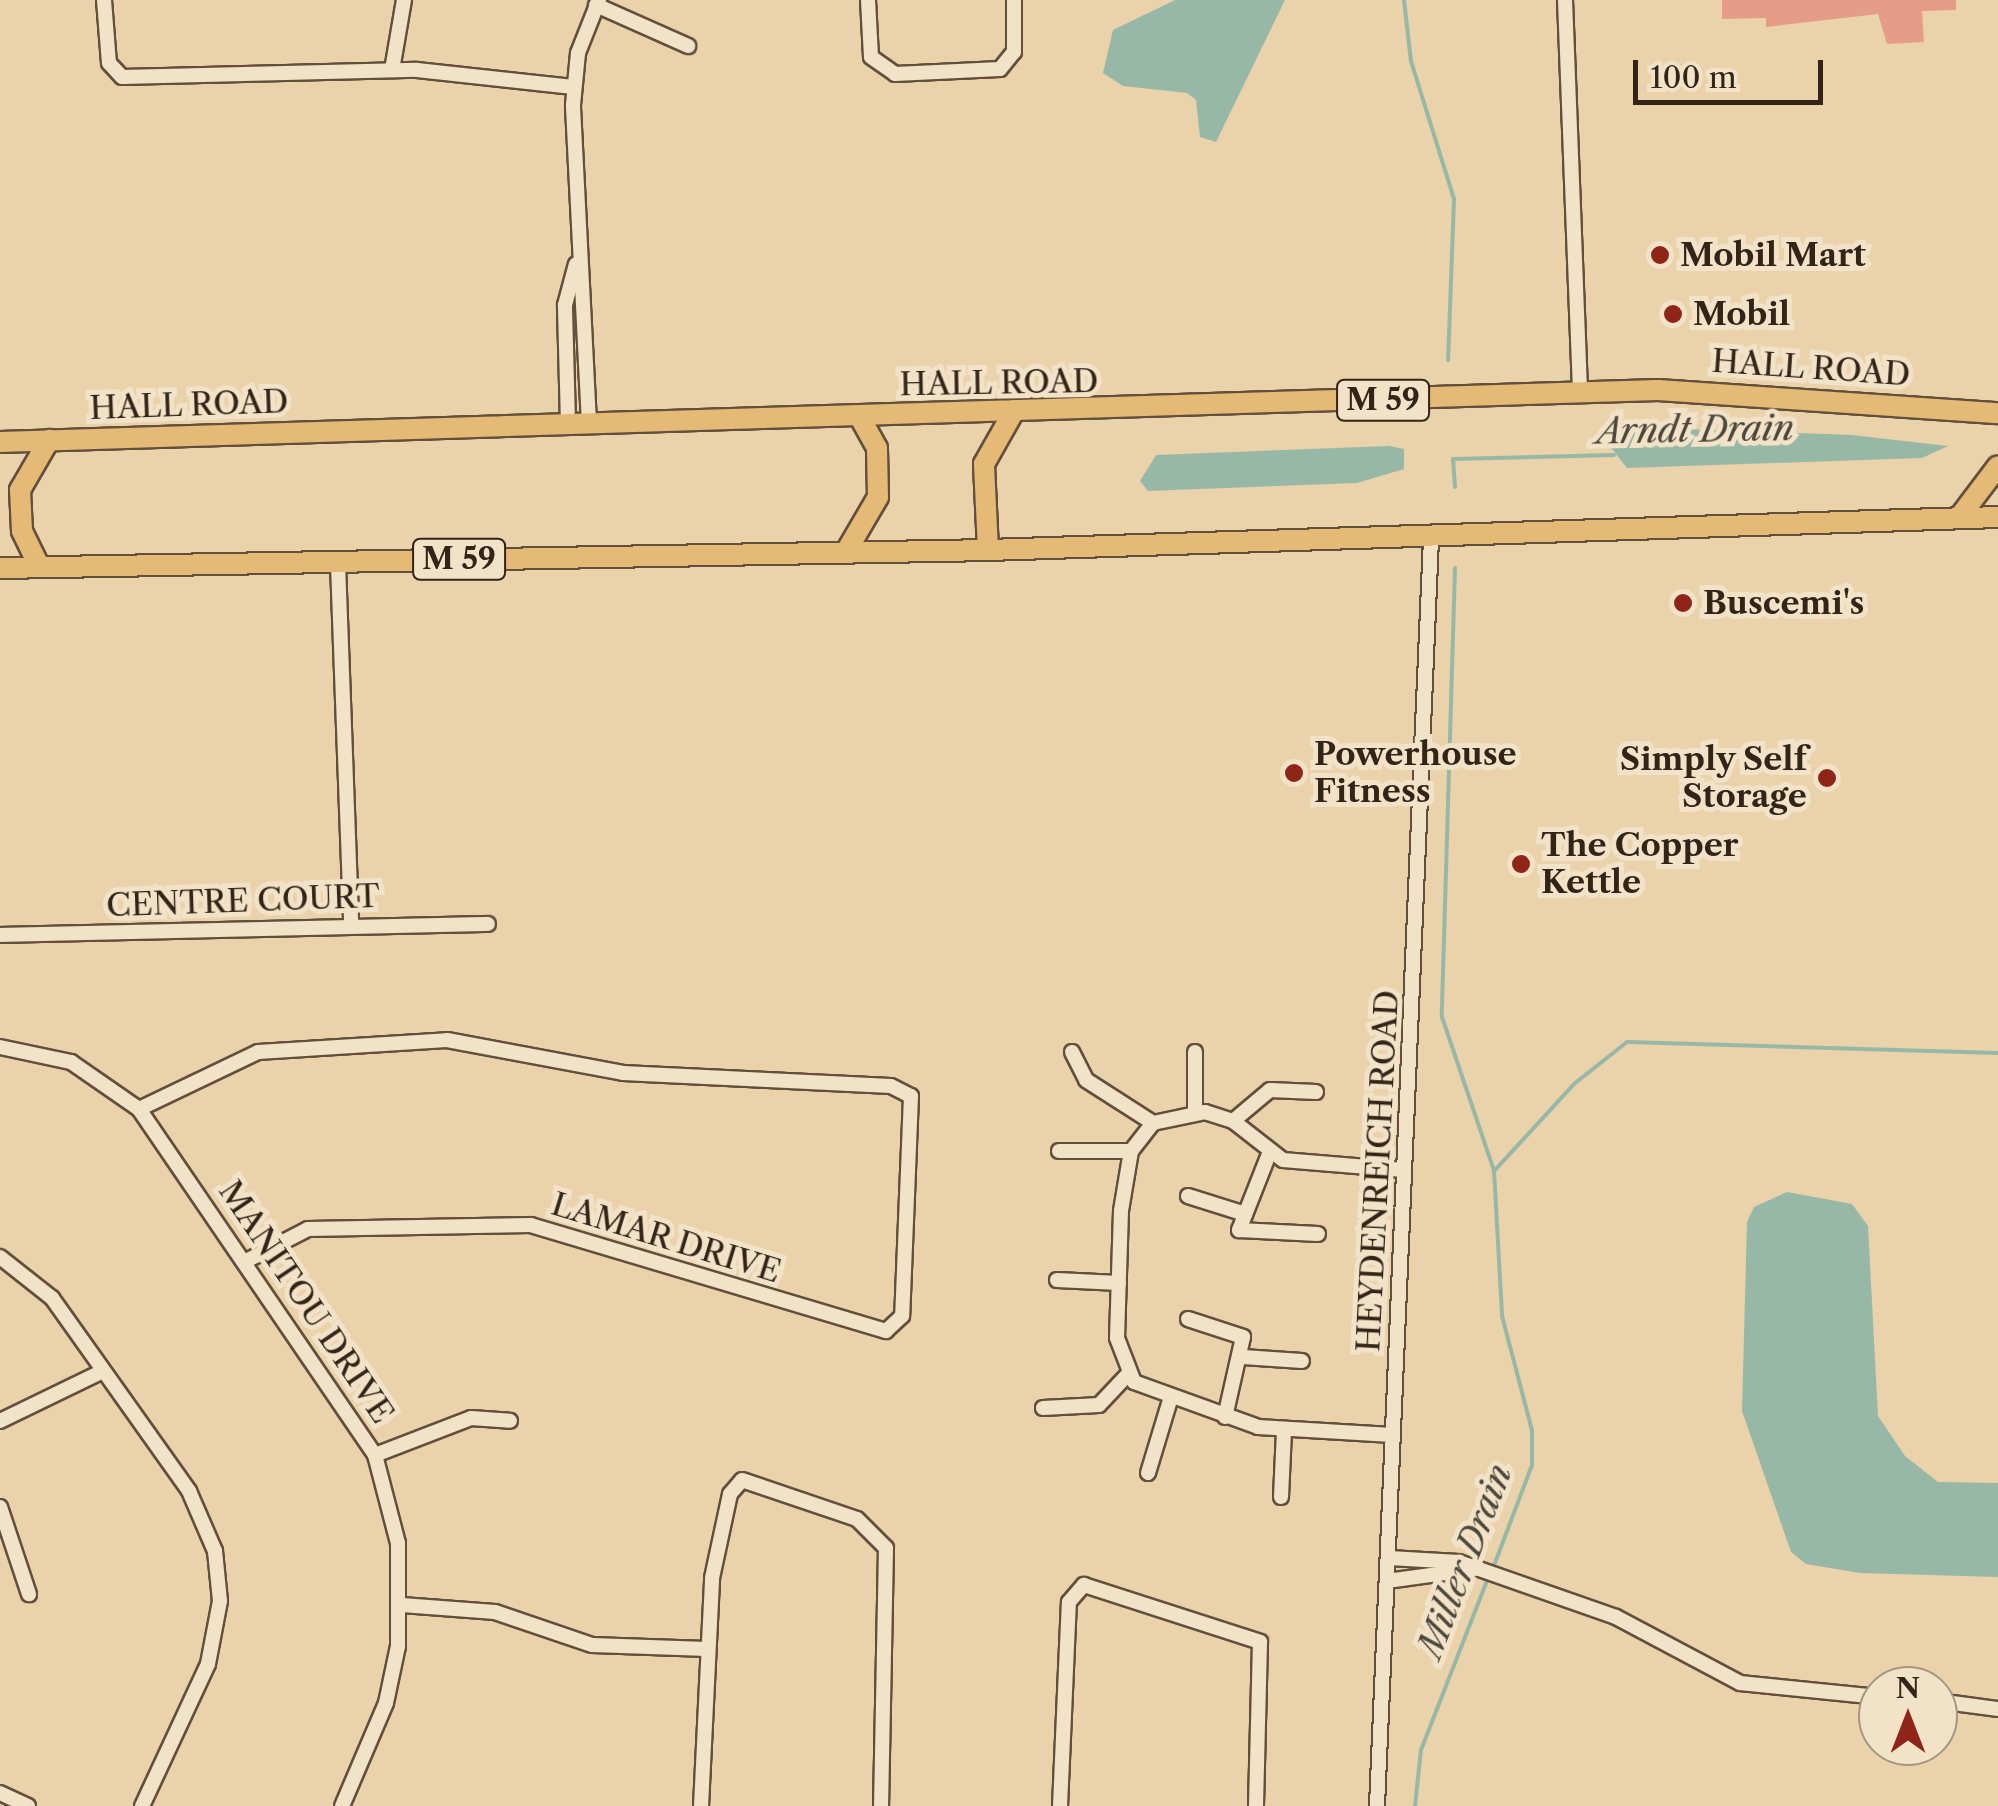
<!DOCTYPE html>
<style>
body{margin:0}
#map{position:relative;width:1998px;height:1806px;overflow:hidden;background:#ead2ab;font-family:"Libre Caslon Text",serif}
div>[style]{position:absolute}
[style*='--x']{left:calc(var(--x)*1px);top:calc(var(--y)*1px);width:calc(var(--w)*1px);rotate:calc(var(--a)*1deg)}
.water>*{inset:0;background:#98b8a7}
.stream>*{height:4px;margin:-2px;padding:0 2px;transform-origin:2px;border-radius:2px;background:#98b8a7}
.building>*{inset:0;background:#e69d88}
.roads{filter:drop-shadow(2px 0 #624f3c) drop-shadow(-2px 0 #624f3c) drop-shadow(0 2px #624f3c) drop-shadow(0 -2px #624f3c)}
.minor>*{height:14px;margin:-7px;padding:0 7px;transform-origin:7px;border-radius:7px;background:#f1e2c8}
.highway>*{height:20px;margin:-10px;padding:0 10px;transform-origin:10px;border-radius:10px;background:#e5b976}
.dots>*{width:28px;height:28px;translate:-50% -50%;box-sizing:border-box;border:5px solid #f1e2c8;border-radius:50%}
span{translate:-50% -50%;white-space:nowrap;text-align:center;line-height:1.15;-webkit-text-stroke:10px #f1e2c8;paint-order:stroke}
.shield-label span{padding:2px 8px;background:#f1e2c8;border:2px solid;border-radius:8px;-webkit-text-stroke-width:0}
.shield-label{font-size:30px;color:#342317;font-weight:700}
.poi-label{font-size:32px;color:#342317;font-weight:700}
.left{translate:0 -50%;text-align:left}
.right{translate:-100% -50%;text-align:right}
.street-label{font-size:32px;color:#342317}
.water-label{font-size:35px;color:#4d483b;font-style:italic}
.north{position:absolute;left:1858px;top:1666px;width:100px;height:100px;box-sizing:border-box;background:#f1e2c8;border:2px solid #a59681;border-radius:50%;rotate:0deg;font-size:28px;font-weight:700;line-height:40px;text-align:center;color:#342317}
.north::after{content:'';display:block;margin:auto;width:35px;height:45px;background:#8f2418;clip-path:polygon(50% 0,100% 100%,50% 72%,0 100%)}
.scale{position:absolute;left:1633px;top:60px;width:190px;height:45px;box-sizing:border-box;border:5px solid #342317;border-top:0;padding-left:12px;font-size:30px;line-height:35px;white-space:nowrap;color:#342317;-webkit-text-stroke:8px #f1e2c8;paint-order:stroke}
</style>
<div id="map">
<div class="water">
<div style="clip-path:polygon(1175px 0,1285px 0,1216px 142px,1200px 137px,1196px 100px,1187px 93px,1123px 86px,1103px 73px,1113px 30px)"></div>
<div style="clip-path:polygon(1628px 427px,1852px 435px,1948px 446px,1922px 458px,1627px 468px,1608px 444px)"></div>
<div style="clip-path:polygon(1389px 446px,1404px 449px,1404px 469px,1357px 483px,1148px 491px,1140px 481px,1156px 455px)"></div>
<div style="clip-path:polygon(1787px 1192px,1852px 1204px,1868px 1226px,1878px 1416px,1905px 1456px,1938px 1482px,1998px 1483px,1998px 1577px,1860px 1573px,1806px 1564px,1791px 1552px,1742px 1411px,1747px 1222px,1754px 1207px)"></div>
</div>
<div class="stream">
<div style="--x:1404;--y:0;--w:61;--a:83.5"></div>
<div style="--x:1411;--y:61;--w:145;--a:72.7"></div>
<div style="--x:1454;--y:199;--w:161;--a:92.1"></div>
<div style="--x:1455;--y:487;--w:28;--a:-94"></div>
<div style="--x:1453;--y:459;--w:161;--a:-1.4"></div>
<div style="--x:1455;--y:568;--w:449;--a:91.7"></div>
<div style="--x:1442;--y:1017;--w:163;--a:71.3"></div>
<div style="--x:1494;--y:1171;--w:145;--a:86.8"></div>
<div style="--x:1502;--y:1316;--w:118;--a:75.3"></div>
<div style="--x:1532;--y:1430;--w:35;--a:90"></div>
<div style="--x:1532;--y:1465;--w:110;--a:110.7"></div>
<div style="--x:1495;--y:1170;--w:117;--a:-47.4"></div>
<div style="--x:1574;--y:1084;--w:68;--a:-38.4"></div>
<div style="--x:1627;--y:1042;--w:371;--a:1.7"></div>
<div style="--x:1415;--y:1806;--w:56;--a:-83.9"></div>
<div style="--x:1421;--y:1750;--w:187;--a:-68.7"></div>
</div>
<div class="building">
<div style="clip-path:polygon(1722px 0,1956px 0,1956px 10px,1922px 11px,1924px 42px,1887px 44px,1878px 14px,1766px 27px,1766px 18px,1722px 19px)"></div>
</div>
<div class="roads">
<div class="minor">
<div style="--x:104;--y:0;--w:63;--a:85.5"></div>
<div style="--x:109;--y:63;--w:19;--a:47"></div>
<div style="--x:122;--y:77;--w:295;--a:-1.4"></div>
<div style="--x:417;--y:70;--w:157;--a:6.2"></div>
<div style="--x:868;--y:0;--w:57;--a:87"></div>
<div style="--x:871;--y:57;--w:29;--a:35"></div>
<div style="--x:895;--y:74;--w:105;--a:-2.7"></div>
<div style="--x:1000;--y:69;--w:22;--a:-51"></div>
<div style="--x:1014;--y:52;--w:52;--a:-90"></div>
<div style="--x:1565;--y:0;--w:393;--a:87.8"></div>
<div style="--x:596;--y:5;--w:101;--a:24"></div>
<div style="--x:392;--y:70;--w:71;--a:-80.3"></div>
<div style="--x:568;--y:423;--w:118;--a:-91.5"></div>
<div style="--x:565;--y:305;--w:42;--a:-75"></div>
<div style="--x:589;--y:423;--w:318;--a:-92.9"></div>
<div style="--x:573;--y:105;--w:52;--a:-84.5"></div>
<div style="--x:578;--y:53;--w:57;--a:-68.4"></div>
<div style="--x:338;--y:564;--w:360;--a:87.9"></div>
<div style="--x:0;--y:935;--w:488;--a:-1.3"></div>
<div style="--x:0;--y:1047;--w:73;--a:11.9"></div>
<div style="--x:71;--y:1062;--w:83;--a:34.7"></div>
<div style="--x:139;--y:1109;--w:419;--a:55.7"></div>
<div style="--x:375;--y:1455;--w:91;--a:75.4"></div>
<div style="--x:398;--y:1543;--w:103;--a:90"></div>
<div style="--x:398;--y:1646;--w:58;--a:101.9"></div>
<div style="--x:386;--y:1703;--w:112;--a:113.1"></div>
<div style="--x:1072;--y:1052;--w:31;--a:63"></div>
<div style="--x:1086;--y:1080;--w:80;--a:32.7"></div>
<div style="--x:1153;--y:1123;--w:53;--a:-11.9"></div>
<div style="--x:1205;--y:1112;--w:29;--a:18"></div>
<div style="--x:1233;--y:1121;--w:63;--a:38"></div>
<div style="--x:1283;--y:1160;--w:121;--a:4.7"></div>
<div style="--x:1195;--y:1052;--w:58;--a:90"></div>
<div style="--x:139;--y:1109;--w:132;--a:-25.6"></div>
<div style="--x:258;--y:1052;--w:189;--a:-3.6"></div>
<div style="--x:447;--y:1040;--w:179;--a:10.6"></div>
<div style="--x:623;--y:1073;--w:268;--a:2.8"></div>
<div style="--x:891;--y:1086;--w:22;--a:27"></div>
<div style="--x:911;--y:1096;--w:220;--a:92.3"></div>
<div style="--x:902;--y:1316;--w:22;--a:137"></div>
<div style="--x:886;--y:1331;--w:370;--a:-163.4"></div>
<div style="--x:531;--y:1225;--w:223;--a:179"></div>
<div style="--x:308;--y:1229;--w:70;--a:152.7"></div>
<div style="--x:1233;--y:1121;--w:48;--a:-40"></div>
<div style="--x:1270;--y:1090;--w:46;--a:2.5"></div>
<div style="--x:1153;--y:1123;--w:36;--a:128"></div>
<div style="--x:1131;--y:1151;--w:61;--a:99.5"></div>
<div style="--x:1121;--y:1211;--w:127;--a:91.8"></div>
<div style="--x:1117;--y:1338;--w:47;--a:68.9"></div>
<div style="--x:1134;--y:1382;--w:132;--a:19.9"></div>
<div style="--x:1258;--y:1427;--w:134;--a:3.4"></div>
<div style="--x:1059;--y:1151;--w:72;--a:0"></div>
<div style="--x:1269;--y:1154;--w:82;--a:111.5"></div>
<div style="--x:1239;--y:1230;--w:79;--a:2.9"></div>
<div style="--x:1188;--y:1196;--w:60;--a:17.5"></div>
<div style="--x:0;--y:1257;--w:66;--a:38.3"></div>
<div style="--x:52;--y:1298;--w:237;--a:54.6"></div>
<div style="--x:189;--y:1491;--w:65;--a:66.6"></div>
<div style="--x:215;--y:1551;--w:50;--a:84.3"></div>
<div style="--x:220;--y:1601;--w:64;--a:100.8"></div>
<div style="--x:208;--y:1664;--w:157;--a:114.9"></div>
<div style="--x:1057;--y:1280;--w:62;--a:2.8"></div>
<div style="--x:1188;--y:1319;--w:58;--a:18.1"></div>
<div style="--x:1243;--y:1337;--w:82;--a:102.7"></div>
<div style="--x:1243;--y:1357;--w:59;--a:3.9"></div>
<div style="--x:1043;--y:1408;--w:56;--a:-3.1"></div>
<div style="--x:1099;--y:1405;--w:44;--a:-46.8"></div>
<div style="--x:0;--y:1421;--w:114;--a:-25.9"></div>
<div style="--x:375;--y:1455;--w:103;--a:-21.1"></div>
<div style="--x:471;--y:1418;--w:39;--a:4"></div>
<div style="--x:1148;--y:1473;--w:76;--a:-73.2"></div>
<div style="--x:1281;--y:1497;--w:67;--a:-87.4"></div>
<div style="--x:0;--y:1507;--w:92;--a:71.6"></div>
<div style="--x:1389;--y:1558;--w:70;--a:3.3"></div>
<div style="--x:1459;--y:1562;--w:166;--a:19.3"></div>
<div style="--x:1616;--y:1617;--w:140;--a:28"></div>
<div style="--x:1740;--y:1683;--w:139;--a:5.8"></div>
<div style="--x:1387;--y:1581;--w:89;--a:-7.8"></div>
<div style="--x:402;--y:1605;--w:93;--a:4.3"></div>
<div style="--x:495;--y:1612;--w:102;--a:18.8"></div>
<div style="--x:592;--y:1645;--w:115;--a:2"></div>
<div style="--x:1938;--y:1701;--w:61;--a:7.6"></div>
<div style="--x:0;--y:1793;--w:31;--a:25"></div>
<div style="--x:701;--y:1806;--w:228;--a:-87.2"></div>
<div style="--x:712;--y:1578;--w:86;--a:-77.9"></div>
<div style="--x:730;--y:1494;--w:18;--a:-49"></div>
<div style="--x:742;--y:1480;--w:121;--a:18.7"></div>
<div style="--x:857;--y:1519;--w:41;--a:45"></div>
<div style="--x:886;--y:1548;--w:258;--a:91.1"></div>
<div style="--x:1060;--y:1806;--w:204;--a:-87.5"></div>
<div style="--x:1069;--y:1602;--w:23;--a:-49"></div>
<div style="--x:1084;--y:1585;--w:185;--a:17.9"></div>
<div style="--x:1260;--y:1642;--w:164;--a:91.4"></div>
<div style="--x:1377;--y:1806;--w:1269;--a:-87.56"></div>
</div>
<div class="highway">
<div style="--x:0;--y:442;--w:1659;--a:-1.8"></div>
<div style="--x:1658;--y:390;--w:341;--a:3.9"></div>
<div style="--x:1961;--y:515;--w:61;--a:-52.9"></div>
<div style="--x:847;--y:550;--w:61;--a:-59.7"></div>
<div style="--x:878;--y:497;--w:49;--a:-91.2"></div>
<div style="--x:877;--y:448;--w:37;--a:-119"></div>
<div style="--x:988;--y:550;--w:86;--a:-92.7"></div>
<div style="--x:984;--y:464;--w:61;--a:-60.5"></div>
<div style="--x:39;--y:566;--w:39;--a:-116"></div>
<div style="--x:22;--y:531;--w:41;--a:-92.8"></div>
<div style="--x:20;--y:490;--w:58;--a:-59.9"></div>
<div style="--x:0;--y:568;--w:988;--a:-1.04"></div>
<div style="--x:988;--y:550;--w:1011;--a:-1.87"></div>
</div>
</div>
<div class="dots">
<div style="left:1660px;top:255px;background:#8f2418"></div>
<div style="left:1673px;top:314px;background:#8f2418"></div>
<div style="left:1683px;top:603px;background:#8f2418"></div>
<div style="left:1294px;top:773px;background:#8f2418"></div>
<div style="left:1827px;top:778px;background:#8f2418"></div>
<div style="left:1521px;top:864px;background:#8f2418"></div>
</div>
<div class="shield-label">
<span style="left:1383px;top:400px">M 59</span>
<span style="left:459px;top:559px">M 59</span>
</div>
<div class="poi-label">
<span class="left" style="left:1680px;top:255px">Mobil Mart</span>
<span class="left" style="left:1693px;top:314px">Mobil</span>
<span class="left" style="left:1703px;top:603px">Buscemi's</span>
<span class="left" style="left:1314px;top:773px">Powerhouse<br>Fitness</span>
<span class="right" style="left:1807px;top:778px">Simply Self<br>Storage</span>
<span class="left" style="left:1541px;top:864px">The Copper<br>Kettle</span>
</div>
<div class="street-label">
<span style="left:1811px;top:368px;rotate:4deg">HALL ROAD</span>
<span style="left:999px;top:383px;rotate:-1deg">HALL ROAD</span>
<span style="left:189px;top:405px;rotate:-2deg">HALL ROAD</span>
<span style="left:243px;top:901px;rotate:-2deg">CENTRE COURT</span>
<span style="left:1378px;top:1171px;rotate:-87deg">HEYDENREICH ROAD</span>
<span style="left:666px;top:1238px;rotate:17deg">LAMAR DRIVE</span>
<span style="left:306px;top:1302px;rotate:56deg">MANITOU DRIVE</span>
</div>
<div class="water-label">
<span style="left:1695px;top:430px;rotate:-1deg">Arndt Drain</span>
<span style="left:1465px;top:1561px;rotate:-69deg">Miller Drain</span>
</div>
<div class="north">N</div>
<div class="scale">100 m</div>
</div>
